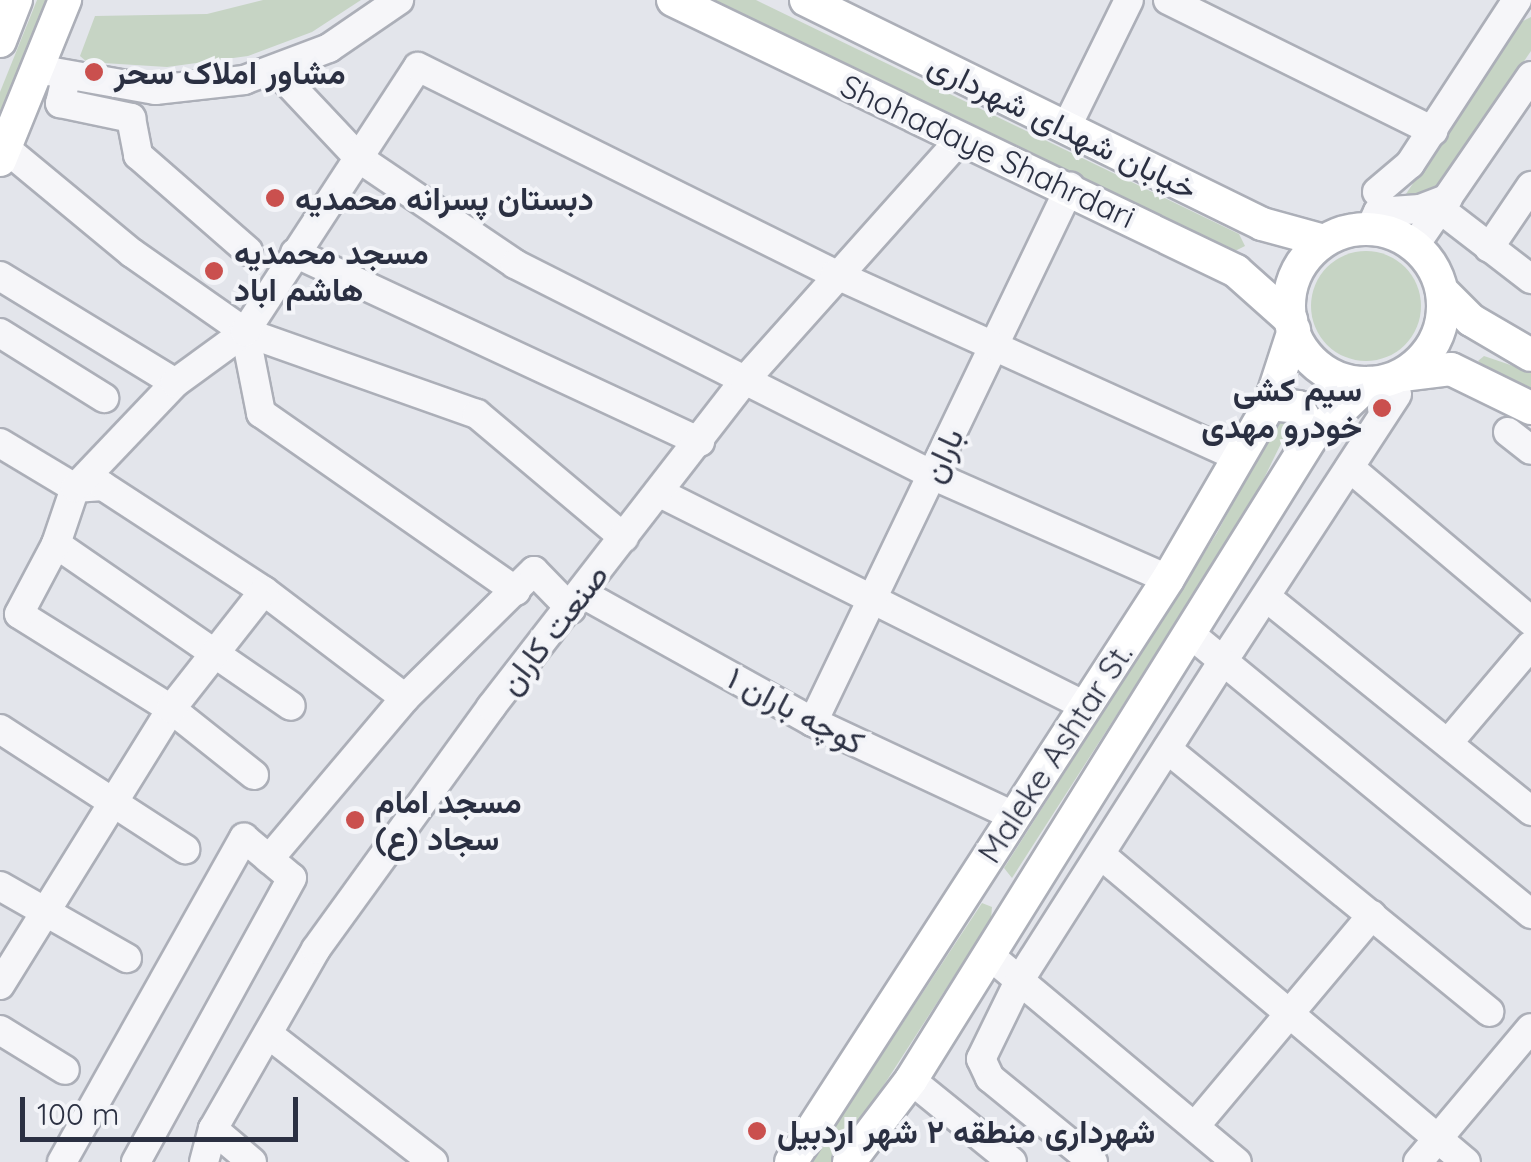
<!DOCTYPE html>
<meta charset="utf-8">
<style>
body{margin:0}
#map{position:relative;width:1531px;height:1162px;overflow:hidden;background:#e3e5eb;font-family:Quicksand,Vazirmatn,sans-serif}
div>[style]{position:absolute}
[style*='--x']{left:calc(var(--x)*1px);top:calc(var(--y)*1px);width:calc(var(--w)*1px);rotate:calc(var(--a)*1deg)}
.green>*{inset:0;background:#c6d4c4}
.round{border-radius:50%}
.roads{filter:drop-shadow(2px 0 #acafb8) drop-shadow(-2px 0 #acafb8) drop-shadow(0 2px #acafb8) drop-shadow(0 -2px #acafb8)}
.minor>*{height:28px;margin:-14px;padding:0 14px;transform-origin:14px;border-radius:14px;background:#f6f6f9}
.major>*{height:32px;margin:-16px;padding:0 16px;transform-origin:16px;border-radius:16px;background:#fff}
.major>.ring{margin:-16px;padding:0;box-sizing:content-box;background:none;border:32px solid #fff;border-radius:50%}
.dots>*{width:28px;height:28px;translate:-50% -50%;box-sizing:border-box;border:5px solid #f3f4f8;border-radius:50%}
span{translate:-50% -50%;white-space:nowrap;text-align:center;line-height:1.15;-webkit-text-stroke:8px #f3f4f8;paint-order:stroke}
.poi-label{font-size:32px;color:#2b3042;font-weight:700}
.left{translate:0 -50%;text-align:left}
.right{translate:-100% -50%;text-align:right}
.street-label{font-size:32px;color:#2b3042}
.scale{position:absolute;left:20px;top:1097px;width:278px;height:45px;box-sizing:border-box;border:5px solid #2b3042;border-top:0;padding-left:12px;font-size:30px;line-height:35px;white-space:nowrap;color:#2b3042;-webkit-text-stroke:8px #f3f4f8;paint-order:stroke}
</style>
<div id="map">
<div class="green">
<div style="clip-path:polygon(37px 0,47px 0,0 119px,0 92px)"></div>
<div style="clip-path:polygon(263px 0,361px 0,312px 32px,248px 56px,167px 67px,87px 62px,80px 56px,95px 16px,207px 14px)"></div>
<div style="clip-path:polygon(706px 0,756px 0,1239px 234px,1245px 246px,1231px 253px)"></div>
<div style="clip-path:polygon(1531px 17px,1531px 51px,1444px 179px,1421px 203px,1404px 197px,1519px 23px)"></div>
<div class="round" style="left:1311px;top:251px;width:110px;height:110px"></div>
<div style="clip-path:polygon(1484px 356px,1531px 372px,1531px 390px,1489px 370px,1478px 361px)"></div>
<div style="clip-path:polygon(1281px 414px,1294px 417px,1250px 507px,1012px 878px,1004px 868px,1217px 533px)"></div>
<div style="clip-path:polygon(982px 903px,992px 907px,991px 919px,851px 1136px,832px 1162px,811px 1162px)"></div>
</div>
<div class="roads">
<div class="minor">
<div style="--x:1168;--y:0;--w:296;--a:26.3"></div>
<div style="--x:37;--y:69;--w:120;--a:10.1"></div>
<div style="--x:155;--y:90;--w:90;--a:-6.4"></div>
<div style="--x:244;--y:80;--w:91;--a:-20.6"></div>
<div style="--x:329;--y:48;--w:85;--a:-34.4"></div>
<div style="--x:276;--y:70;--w:122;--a:46.7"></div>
<div style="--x:360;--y:159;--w:187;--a:34.1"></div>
<div style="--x:515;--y:264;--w:467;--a:26.8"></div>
<div style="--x:932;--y:475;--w:258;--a:23.8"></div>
<div style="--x:66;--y:78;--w:26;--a:103"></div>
<div style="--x:60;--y:103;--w:73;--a:11.9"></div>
<div style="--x:131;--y:118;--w:38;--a:79"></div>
<div style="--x:138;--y:155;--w:146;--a:41.1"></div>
<div style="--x:1067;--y:126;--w:140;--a:-63.8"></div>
<div style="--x:5;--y:148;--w:165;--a:39.6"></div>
<div style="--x:132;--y:253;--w:138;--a:35"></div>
<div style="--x:245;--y:332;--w:246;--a:19.5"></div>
<div style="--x:477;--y:414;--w:192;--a:40.1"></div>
<div style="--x:1377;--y:192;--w:43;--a:-40.3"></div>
<div style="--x:1410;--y:164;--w:196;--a:-56.9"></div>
<div style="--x:1440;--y:209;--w:115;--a:37.6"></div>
<div style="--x:1370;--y:229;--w:19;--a:-65"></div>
<div style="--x:1378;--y:212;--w:42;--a:-4.1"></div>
<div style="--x:1420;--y:209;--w:30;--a:-21"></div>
<div style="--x:1415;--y:245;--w:205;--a:-55.5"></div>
<div style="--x:1489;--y:248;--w:75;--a:-55.9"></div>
<div style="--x:295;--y:253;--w:447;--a:25"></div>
<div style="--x:0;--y:276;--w:205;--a:31.4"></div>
<div style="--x:245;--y:332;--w:83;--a:78.8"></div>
<div style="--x:261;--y:413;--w:311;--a:34.9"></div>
<div style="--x:0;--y:333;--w:123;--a:32"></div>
<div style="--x:1508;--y:432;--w:29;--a:38"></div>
<div style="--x:0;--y:443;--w:87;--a:31"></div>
<div style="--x:75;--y:488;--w:28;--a:-4"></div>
<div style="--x:103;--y:486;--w:192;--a:33.1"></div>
<div style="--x:264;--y:591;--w:177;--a:37.2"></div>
<div style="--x:1350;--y:468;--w:237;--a:40.2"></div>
<div style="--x:662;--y:494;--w:474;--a:26.6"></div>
<div style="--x:56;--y:544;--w:285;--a:34.6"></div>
<div style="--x:583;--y:594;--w:263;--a:29.1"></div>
<div style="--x:813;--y:722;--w:222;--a:25.1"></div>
<div style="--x:1266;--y:597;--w:341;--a:38.9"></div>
<div style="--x:1189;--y:633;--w:443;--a:39.4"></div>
<div style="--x:1231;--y:649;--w:304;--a:-56.9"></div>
<div style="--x:813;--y:722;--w:594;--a:-64.34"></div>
<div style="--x:0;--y:729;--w:221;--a:33"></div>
<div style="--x:1448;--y:743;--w:128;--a:-49.7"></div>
<div style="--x:1167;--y:749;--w:416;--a:39.2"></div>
<div style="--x:254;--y:775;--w:106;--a:-141.5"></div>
<div style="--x:171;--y:709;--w:179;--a:-148"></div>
<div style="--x:19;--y:614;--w:79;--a:-62.1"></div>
<div style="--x:56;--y:544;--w:59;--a:-71.3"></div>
<div style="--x:75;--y:488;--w:145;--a:-46.4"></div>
<div style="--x:175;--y:383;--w:87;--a:-36.1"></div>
<div style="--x:245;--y:332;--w:316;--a:-56.9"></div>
<div style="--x:418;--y:67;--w:466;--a:26.4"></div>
<div style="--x:835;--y:274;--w:444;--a:24.4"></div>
<div style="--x:1101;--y:855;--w:477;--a:40.1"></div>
<div style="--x:269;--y:859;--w:211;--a:-49.8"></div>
<div style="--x:405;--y:698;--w:181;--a:-44.6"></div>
<div style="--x:534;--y:571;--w:53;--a:45.8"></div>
<div style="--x:0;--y:886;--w:146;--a:29.6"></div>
<div style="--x:989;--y:955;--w:323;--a:39.9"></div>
<div style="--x:0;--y:985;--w:325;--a:-58.2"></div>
<div style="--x:171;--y:709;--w:150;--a:-51.8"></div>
<div style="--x:0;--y:1030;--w:76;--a:31.6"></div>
<div style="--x:268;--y:1034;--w:209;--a:37.8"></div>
<div style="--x:911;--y:1080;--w:130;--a:39.1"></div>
<div style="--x:1196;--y:1125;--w:274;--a:-50"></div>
<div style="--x:213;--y:1129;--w:51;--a:40.2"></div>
<div style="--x:62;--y:1162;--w:372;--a:-60.7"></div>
<div style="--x:244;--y:838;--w:62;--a:39.8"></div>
<div style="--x:292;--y:878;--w:324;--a:118.8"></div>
<div style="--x:204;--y:1162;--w:34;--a:-75"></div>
<div style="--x:213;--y:1129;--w:207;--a:-60.2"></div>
<div style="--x:316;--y:949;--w:299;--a:-54.1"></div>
<div style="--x:491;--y:707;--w:414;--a:-52.2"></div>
<div style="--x:745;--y:380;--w:324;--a:-48.2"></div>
<div style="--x:1093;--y:1162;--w:133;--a:-140.8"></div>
<div style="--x:990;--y:1078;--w:21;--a:-115"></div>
<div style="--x:981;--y:1059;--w:87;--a:-64"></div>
<div style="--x:1019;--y:981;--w:378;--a:-57.5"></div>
<div style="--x:1418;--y:1162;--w:175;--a:-49.9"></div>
</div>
<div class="major">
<div style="--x:673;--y:0;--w:625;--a:25.7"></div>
<div style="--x:1236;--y:271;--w:74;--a:41.7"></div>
<div style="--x:806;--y:0;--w:508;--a:26.16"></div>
<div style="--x:1262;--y:224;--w:64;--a:15.3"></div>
<div style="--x:0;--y:41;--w:44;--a:-68.7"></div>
<div style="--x:0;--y:160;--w:173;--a:-67.9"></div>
<div class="ring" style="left:1289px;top:229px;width:122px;height:122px"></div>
<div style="--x:1442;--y:291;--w:41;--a:45"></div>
<div style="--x:1471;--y:320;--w:69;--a:30.3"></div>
<div style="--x:1404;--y:375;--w:47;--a:-7.3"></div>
<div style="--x:1451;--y:369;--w:89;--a:26"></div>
<div style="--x:1270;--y:404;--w:28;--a:6"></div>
<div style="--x:1298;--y:407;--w:31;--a:61"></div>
<div style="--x:791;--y:1162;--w:694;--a:-57.11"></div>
<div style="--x:1168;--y:579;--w:203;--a:-59.8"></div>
<div style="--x:1270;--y:404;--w:78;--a:-72"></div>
<div style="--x:849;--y:1162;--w:103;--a:-52.9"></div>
<div style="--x:911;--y:1080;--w:756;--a:-58.07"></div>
<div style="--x:1311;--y:438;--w:80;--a:-43.5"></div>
</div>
</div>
<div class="dots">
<div style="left:94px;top:72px;background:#ca504e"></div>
<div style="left:275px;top:198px;background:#ca504e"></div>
<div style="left:214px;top:271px;background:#ca504e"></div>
<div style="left:1382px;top:408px;background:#ca504e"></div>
<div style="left:355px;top:820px;background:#ca504e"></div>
<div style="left:757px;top:1131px;background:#ca504e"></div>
</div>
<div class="poi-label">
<span class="left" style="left:114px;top:72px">مشاور املاک سحر</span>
<span class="left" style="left:295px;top:198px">دبستان پسرانه محمدیه</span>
<span class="left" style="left:234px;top:271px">مسجد محمدیه<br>هاشم اباد</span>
<span class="right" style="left:1362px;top:408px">سیم کشی<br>خودرو مهدی</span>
<span class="left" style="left:375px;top:820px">مسجد امام<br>سجاد (ع)</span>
<span class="left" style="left:777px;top:1131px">شهرداری منطقه ۲ شهر اردبیل</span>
</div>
<div class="street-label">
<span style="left:1063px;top:126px;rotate:26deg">خیابان شهدای شهرداری</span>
<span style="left:988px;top:151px;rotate:25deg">Shohadaye Shahrdari</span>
<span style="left:942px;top:455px;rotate:-65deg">باران</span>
<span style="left:553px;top:629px;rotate:-52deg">صنعت کاران</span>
<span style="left:796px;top:710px;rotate:28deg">کوچه باران ۱</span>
<span style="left:1055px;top:753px;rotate:-57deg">Maleke Ashtar St.</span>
</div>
<div class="scale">100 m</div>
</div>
